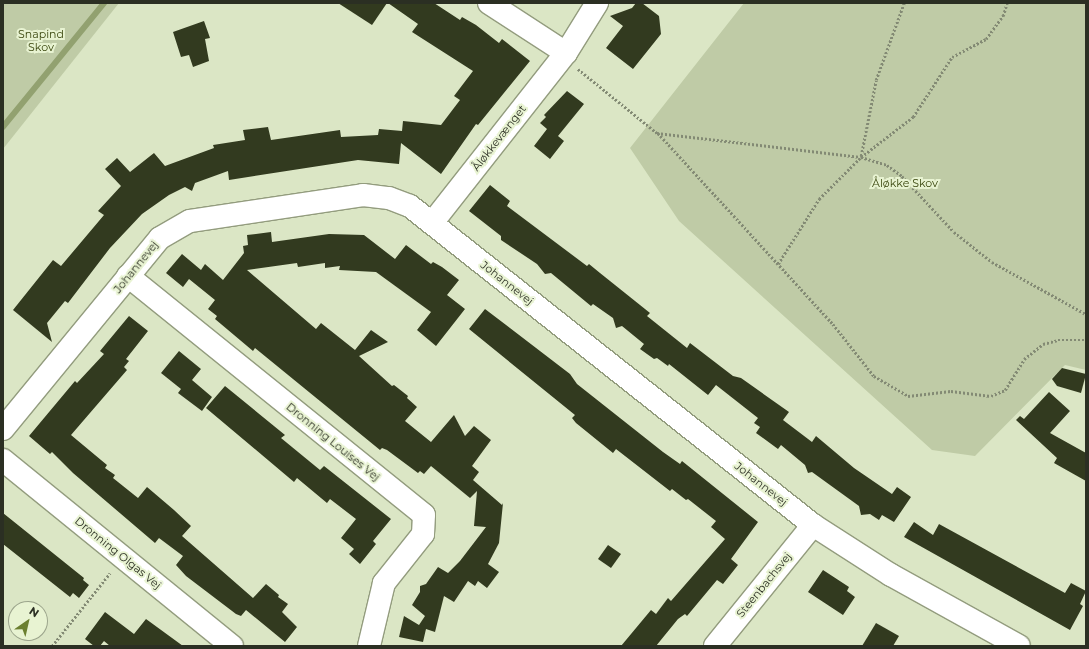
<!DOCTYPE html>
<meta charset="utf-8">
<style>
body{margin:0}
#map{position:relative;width:1089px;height:649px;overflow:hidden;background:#dbe6c5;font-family:Montserrat,sans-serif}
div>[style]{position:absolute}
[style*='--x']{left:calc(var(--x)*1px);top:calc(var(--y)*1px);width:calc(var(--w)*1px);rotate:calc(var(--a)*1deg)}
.green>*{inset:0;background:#bfcba6}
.stream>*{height:5.5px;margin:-2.75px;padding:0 2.75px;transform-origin:2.75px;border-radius:2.75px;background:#92a170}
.building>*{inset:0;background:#323a1f}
.path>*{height:2.5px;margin-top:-1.25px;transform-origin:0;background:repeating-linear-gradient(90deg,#838a74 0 2px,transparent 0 4px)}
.roads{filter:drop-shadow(1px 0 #939c7e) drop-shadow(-1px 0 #939c7e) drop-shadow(0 1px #939c7e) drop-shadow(0 -1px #939c7e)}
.street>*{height:22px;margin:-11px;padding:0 11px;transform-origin:11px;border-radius:11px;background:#fff}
span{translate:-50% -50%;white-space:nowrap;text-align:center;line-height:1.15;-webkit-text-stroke:4px #e8f3d2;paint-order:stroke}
.park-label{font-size:11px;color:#38450c}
.street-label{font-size:11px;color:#2b2f23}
.frame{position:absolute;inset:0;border:4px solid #2b2f23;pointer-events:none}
.north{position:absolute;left:8px;top:601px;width:40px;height:40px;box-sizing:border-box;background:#e8f3d2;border:1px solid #9ca58c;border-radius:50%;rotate:34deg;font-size:11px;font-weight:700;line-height:16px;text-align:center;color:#2b2f23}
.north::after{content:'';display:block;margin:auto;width:14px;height:18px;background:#6c8031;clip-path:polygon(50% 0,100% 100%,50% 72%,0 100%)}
</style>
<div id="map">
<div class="green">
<div style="clip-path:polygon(3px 3px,119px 3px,3px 149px)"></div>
<div style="clip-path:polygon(744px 3px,1086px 3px,1086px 370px,1065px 365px,975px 456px,932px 450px,679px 221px,630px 148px)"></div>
</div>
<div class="stream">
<div style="--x:3;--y:127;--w:160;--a:-50.8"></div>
</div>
<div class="building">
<div style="clip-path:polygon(338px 3px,387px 3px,372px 25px)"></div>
<div style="clip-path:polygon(388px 3px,434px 3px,460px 20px,462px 17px,476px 25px,499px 43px,502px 39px,530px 61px,478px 125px,476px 124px,441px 174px,401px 143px,399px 164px,358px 160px,229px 180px,228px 171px,195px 183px,192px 191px,185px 187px,169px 195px,142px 214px,110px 248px,68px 303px,65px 301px,47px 323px,52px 342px,13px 310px,53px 260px,61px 266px,104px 215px,98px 211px,121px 186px,105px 169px,117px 158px,130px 172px,154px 153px,165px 166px,214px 148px,213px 145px,245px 140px,243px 130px,268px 127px,271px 140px,340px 130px,341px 137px,378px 135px,379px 129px,402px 131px,403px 121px,441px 125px,460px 100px,454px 96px,473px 71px,412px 32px,418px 24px)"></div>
<div style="clip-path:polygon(636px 3px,642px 3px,659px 16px,661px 34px,633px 69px,606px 48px,623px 26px,610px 16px,632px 8px)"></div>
<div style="clip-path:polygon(204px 21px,210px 38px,205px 39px,209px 61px,193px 67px,189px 55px,181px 57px,173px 32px)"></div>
<div style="clip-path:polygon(567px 91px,584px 104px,558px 136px,564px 141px,550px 159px,534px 146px,547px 129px,540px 123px,546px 117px,544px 115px)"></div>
<div style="clip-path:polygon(490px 185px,510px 201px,507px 206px,587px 266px,589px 264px,600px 273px,650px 313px,647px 316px,687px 348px,690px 343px,733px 376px,741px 378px,789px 412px,783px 420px,812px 442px,816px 436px,854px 468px,892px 494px,897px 487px,911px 497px,894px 522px,882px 515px,879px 520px,870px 514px,861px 515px,859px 506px,812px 472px,808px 473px,805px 465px,781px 445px,778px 449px,756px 433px,760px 427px,754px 423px,758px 418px,716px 385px,708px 395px,669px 364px,668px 366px,657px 358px,654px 359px,640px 349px,644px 344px,622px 326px,616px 328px,613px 318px,593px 304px,591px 306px,551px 273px,545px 274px,537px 264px,501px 240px,501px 236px,469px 211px)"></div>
<div style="clip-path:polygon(271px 232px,272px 242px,329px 234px,364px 235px,395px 259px,406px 245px,431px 264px,433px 262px,442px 267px,459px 280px,447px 295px,465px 309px,436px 346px,417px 330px,431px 312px,376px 272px,339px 270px,340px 266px,325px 268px,325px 263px,298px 267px,297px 263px,247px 270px,316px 329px,321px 323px,355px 350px,371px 330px,388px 342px,359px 356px,392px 386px,394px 385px,408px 396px,407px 398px,417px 407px,405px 421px,431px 442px,454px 415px,465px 436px,474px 426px,491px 440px,472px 466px,479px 472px,473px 480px,502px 505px,503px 503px,499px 543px,488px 564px,499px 572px,487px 588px,478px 581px,475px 586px,468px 581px,454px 602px,444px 596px,435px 632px,426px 629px,423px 642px,399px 637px,404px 616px,419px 625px,425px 616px,412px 605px,420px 592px,420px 586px,426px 584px,438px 567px,448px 573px,460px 561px,486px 527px,474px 526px,477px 491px,470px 498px,431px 466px,424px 474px,420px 471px,418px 473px,387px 450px,382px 448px,380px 450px,255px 348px,253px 351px,215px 319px,217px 316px,208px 309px,215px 300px,189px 279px,183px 287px,166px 273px,182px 254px,201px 270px,205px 264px,223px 280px,244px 253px,243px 246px,248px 245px,247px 235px)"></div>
<div style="clip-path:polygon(485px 309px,570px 374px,577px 384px,663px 452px,680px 464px,682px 461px,758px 522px,731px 559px,738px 565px,723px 584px,717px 580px,687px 616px,685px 614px,678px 619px,656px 646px,621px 646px,651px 610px,656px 614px,668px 598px,671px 601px,725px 539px,711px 527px,716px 521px,688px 499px,686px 500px,672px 489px,670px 491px,616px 449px,613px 453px,576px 423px,572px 418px,575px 415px,469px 329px)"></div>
<div style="clip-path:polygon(129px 316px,148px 331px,126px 359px,129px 361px,124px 367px,127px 370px,71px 435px,107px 465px,105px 468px,115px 475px,113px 478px,138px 498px,147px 487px,174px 510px,191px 526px,182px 536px,253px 598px,266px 584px,279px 595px,278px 597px,288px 604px,282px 612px,297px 627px,285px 642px,246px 610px,241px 616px,236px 614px,186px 576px,176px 565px,183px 556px,159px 538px,155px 543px,73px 473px,52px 452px,50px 454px,29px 436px,75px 381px,77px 383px,104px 354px,100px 351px)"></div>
<div style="clip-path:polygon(179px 351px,201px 369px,192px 380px,212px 397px,202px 411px,178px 393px,181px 389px,161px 373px)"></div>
<div style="clip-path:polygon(1062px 368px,1086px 374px,1081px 393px,1057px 386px,1052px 379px)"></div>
<div style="clip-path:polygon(225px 386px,285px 435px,281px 438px,320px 470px,324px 466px,391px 519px,373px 541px,376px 544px,360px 564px,349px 554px,354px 549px,341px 538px,356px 519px,330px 499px,327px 503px,297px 478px,294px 482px,206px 408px)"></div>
<div style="clip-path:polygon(1049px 392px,1070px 411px,1050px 433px,1086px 453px,1086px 481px,1054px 463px,1057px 458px,1016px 420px,1020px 416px,1024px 419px)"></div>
<div style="clip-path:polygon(3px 513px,84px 578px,83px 580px,89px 585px,79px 598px,73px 593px,70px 597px,3px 544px)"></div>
<div style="clip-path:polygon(914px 522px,933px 535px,939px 524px,1065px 593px,1071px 583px,1086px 591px,1080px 604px,1083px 606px,1070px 630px,904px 537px)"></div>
<div style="clip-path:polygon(608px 545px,621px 554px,611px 568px,598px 559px)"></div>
<div style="clip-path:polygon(823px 570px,849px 587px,847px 591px,855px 597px,843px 615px,808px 592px)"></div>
<div style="clip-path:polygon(105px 612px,134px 634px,146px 619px,183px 646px,110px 646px,104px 641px,100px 646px,94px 646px,85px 639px)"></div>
<div style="clip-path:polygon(876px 623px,899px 636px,893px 646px,862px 646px)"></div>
</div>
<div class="path">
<div style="--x:578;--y:69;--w:102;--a:39"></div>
<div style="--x:657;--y:133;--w:205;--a:6.7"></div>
<div style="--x:861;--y:157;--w:27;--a:17"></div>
<div style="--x:887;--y:165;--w:19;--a:36"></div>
<div style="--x:902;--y:176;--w:76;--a:47.1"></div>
<div style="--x:954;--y:232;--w:48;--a:38.3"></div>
<div style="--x:992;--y:262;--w:107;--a:29"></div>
<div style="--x:658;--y:133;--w:259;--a:47.5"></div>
<div style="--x:833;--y:324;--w:66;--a:51.7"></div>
<div style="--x:874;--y:376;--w:39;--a:30"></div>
<div style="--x:908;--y:396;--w:43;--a:-6.6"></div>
<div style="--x:951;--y:391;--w:40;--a:7.1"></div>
<div style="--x:991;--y:396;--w:15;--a:-23"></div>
<div style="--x:1005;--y:390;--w:36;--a:-58"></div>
<div style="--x:1024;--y:359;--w:24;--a:-38"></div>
<div style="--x:1043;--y:344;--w:16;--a:-15"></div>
<div style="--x:1058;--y:340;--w:28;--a:0"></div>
<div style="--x:861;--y:156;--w:77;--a:-78.8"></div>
<div style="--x:876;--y:80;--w:82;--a:-70"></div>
<div style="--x:778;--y:264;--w:77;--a:-57.8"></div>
<div style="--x:819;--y:199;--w:59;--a:-45"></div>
<div style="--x:861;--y:157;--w:66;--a:-37.6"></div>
<div style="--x:913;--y:117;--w:72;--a:-57"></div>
<div style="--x:952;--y:57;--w:38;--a:-28"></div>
<div style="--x:986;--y:39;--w:29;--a:-54"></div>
<div style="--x:1003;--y:16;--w:14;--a:-73"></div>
<div style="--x:52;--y:646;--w:93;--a:-51.5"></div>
</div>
<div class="roads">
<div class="street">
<div style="--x:489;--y:3;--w:92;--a:33"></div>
<div style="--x:432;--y:223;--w:216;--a:-51.8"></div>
<div style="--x:566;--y:53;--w:59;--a:-58.2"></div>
<div style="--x:128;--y:276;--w:380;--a:38.9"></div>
<div style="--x:424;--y:515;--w:19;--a:93"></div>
<div style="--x:423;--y:534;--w:63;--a:128.5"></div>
<div style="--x:384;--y:583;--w:65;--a:103.4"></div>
<div style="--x:3;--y:429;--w:247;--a:-50.6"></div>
<div style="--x:160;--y:238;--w:34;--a:-30"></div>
<div style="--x:190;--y:221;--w:175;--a:-8.5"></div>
<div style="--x:363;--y:195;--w:26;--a:7"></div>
<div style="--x:389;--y:198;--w:22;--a:21"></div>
<div style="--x:410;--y:206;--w:514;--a:38.36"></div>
<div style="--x:813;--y:525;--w:93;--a:32.7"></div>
<div style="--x:891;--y:575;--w:146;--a:29"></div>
<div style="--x:3;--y:460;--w:295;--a:39.1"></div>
<div style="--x:715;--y:646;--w:156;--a:-51"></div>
</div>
</div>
<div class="park-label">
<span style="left:41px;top:41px">Snapind<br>Skov</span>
<span style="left:905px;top:183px">Åløkke Skov</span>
</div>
<div class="street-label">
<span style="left:499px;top:138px;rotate:-52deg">Åløkkevænget</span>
<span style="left:136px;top:267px;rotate:-51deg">Johannevej</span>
<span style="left:507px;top:283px;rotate:38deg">Johannevej</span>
<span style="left:333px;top:442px;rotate:39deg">Dronning Louises Vej</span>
<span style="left:761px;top:484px;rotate:38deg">Johannevej</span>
<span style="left:118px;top:553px;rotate:39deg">Dronning Olgas Vej</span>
<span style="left:764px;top:585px;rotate:-51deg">Steenbachsvej</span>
</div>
<div class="frame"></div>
<div class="north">N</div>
</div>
